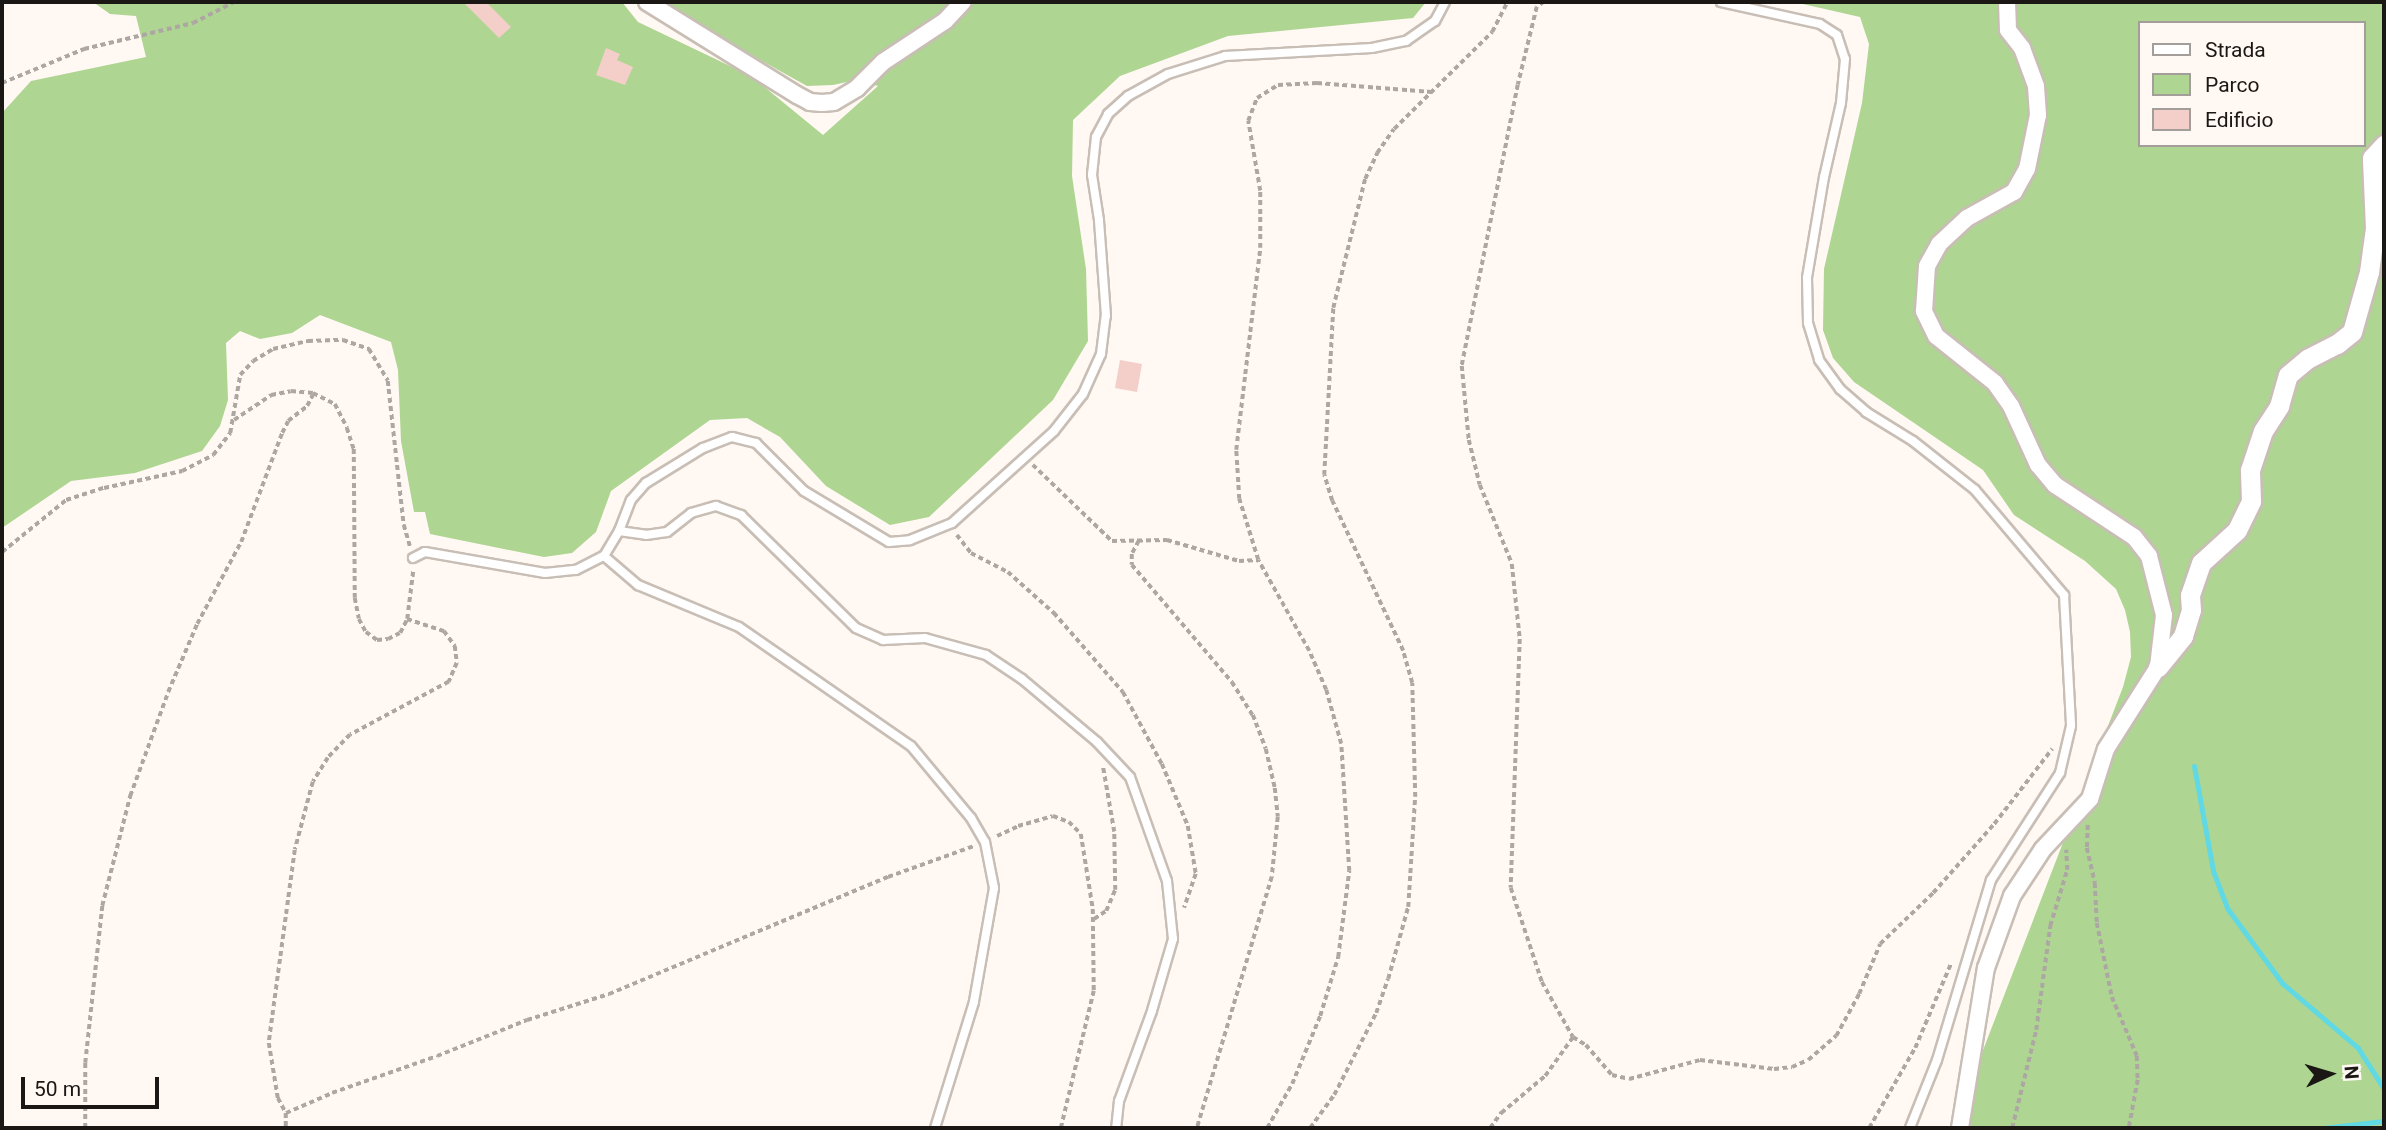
<!DOCTYPE html>
<style>
body{margin:0}
#map{position:relative;width:2386px;height:1130px;overflow:hidden;background:#fff8f3;font-family:Roboto,sans-serif}
div>[style]{position:absolute}
[style*='--x']{left:calc(var(--x)*1px);top:calc(var(--y)*1px);width:calc(var(--w)*1px);rotate:calc(var(--a)*1deg)}
.green>*{inset:0;background:#aed591}
.stream>*{height:5px;margin:-2.5px;padding:0 2.5px;transform-origin:2.5px;border-radius:2.5px;background:#60d9e4}
.building>*{inset:0;background:#f4cec8}
.path>*{height:3.5px;margin-top:-1.75px;transform-origin:0;background:repeating-linear-gradient(90deg,#ada7a3 0 5px,transparent 0 8.5px)}
.roads{filter:drop-shadow(2px 0 #c8beb5) drop-shadow(-2px 0 #c8beb5) drop-shadow(0 2px #c8beb5) drop-shadow(0 -2px #c8beb5)}
.service>*{height:8px;margin:-4px;padding:0 4px;transform-origin:4px;border-radius:4px;background:#fff}
.minor>*{height:16px;margin:-8px;padding:0 8px;transform-origin:8px;border-radius:8px;background:#fff}
.tertiary>*{height:19px;margin:-9.5px;padding:0 9.5px;transform-origin:9.5px;border-radius:9.5px;background:#fff}
span{translate:-50% -50%;white-space:nowrap;text-align:center;line-height:1.15;-webkit-text-stroke:5px #fff8f3;paint-order:stroke}
.frame{position:absolute;inset:0;border:4px solid #1b1714;pointer-events:none}
.legend{position:absolute;left:2138px;top:21px;width:228px;height:126px;box-sizing:border-box;background:#fff8f3;border:2px solid #a49e9a;margin:0;padding:9px 12px;list-style:none;font-size:21px;color:#1b1714}
.legend li{display:flex;align-items:center;gap:14px;height:35px}
.legend b{width:35px;border:2px solid #a49e9a}
.north{position:absolute;left:2295px;top:1039px;width:70px;height:70px;-webkit-text-stroke:5px #fff8f3;paint-order:stroke;rotate:86deg;font-size:19px;font-weight:700;line-height:28px;text-align:center;color:#1b1714}
.north::after{content:'';display:block;margin:auto;width:24px;height:32px;background:#1b1714;clip-path:polygon(50% 0,100% 100%,50% 72%,0 100%)}
.scale{position:absolute;left:21px;top:1077px;width:138px;height:32px;box-sizing:border-box;border:4px solid #1b1714;border-top:0;padding-left:9px;font-size:21px;line-height:24px;white-space:nowrap;color:#1b1714;-webkit-text-stroke:5px #fff8f3;paint-order:stroke}
</style>
<div id="map">
<div class="green">
<div style="clip-path:polygon(93px 2px,622px 2px,638px 22px,751px 76px,823px 135px,878px 86px,856px 80px,833px 85px,807px 86px,665px 7px,662px 2px,1426px 2px,1413px 18px,1228px 36px,1120px 76px,1073px 120px,1072px 176px,1086px 269px,1088px 341px,1053px 400px,929px 517px,890px 525px,826px 486px,780px 437px,747px 418px,710px 420px,611px 491px,596px 532px,572px 553px,544px 557px,430px 534px,425px 512px,414px 512px,401px 441px,398px 370px,391px 342px,320px 315px,292px 333px,260px 339px,240px 331px,226px 343px,228px 400px,220px 426px,202px 451px,135px 473px,71px 481px,2px 528px,2px 113px,31px 81px,146px 57px,136px 16px,110px 14px)"></div>
<div style="clip-path:polygon(evenodd,1794px 2px,2384px 2px,2384px 1128px,1953px 1128px,2123px 687px,2131px 657px,2130px 632px,2125px 610px,2116px 589px,2085px 561px,2014px 515px,1983px 470px,1854px 382px,1833px 358px,1823px 330px,1824px 269px,1862px 103px,1869px 44px,1860px 17px,1794px 2px,2139px 23px,2363px 23px,2363px 145px,2139px 145px,2139px 23px)"></div>
</div>
<div class="stream">
<div style="--x:2194;--y:766;--w:107;--a:79.7"></div>
<div style="--x:2213;--y:871;--w:40;--a:69"></div>
<div style="--x:2227;--y:908;--w:93;--a:53.7"></div>
<div style="--x:2282;--y:983;--w:100;--a:40.5"></div>
<div style="--x:2358;--y:1048;--w:49;--a:57.6"></div>
<div style="--x:2323;--y:1128;--w:61;--a:-6.5"></div>
</div>
<div class="building">
<div style="clip-path:polygon(463px 2px,486px 2px,511px 27px,499px 38px)"></div>
<div style="clip-path:polygon(606px 48px,620px 54px,617px 60px,633px 67px,625px 85px,596px 75px)"></div>
<div style="clip-path:polygon(1120px 360px,1142px 364px,1137px 392px,1115px 388px)"></div>
</div>
<div class="path">
<div style="--x:1544;--y:2;--w:9;--a:144"></div>
<div style="--x:1537;--y:7;--w:80;--a:103.7"></div>
<div style="--x:1518;--y:85;--w:287;--a:101.3"></div>
<div style="--x:1462;--y:366;--w:74;--a:84.6"></div>
<div style="--x:1469;--y:440;--w:46;--a:76.3"></div>
<div style="--x:1480;--y:485;--w:85;--a:67.9"></div>
<div style="--x:1512;--y:564;--w:75;--a:83.9"></div>
<div style="--x:1520;--y:639;--w:249;--a:92.1"></div>
<div style="--x:1511;--y:888;--w:99;--a:71.7"></div>
<div style="--x:1542;--y:982;--w:63;--a:60.6"></div>
<div style="--x:1573;--y:1037;--w:15;--a:32"></div>
<div style="--x:1586;--y:1045;--w:40;--a:49"></div>
<div style="--x:1612;--y:1075;--w:17;--a:13"></div>
<div style="--x:1629;--y:1079;--w:73;--a:-15"></div>
<div style="--x:1700;--y:1060;--w:75;--a:6.9"></div>
<div style="--x:1774;--y:1069;--w:18;--a:-6"></div>
<div style="--x:1792;--y:1067;--w:17;--a:-24"></div>
<div style="--x:1808;--y:1060;--w:37;--a:-41"></div>
<div style="--x:1836;--y:1036;--w:48;--a:-61.3"></div>
<div style="--x:1859;--y:994;--w:54;--a:-67.2"></div>
<div style="--x:1880;--y:944;--w:74;--a:-43.9"></div>
<div style="--x:1933;--y:893;--w:92;--a:-48.5"></div>
<div style="--x:1994;--y:824;--w:95;--a:-52.3"></div>
<div style="--x:2;--y:83;--w:89;--a:-22.5"></div>
<div style="--x:84;--y:49;--w:112;--a:-13.4"></div>
<div style="--x:193;--y:23;--w:46;--a:-27.1"></div>
<div style="--x:234;--y:420;--w:45;--a:-34"></div>
<div style="--x:271;--y:395;--w:20;--a:-11"></div>
<div style="--x:291;--y:391;--w:22;--a:5"></div>
<div style="--x:313;--y:393;--w:25;--a:27"></div>
<div style="--x:335;--y:404;--w:27;--a:63"></div>
<div style="--x:347;--y:428;--w:22;--a:72"></div>
<div style="--x:354;--y:449;--w:149;--a:89.6"></div>
<div style="--x:355;--y:598;--w:21;--a:79"></div>
<div style="--x:359;--y:619;--w:15;--a:62"></div>
<div style="--x:366;--y:632;--w:14;--a:36"></div>
<div style="--x:377;--y:640;--w:11;--a:-5"></div>
<div style="--x:388;--y:639;--w:13;--a:-27"></div>
<div style="--x:400;--y:633;--w:16;--a:-63"></div>
<div style="--x:407;--y:619;--w:48;--a:-82.9"></div>
<div style="--x:1033;--y:465;--w:110;--a:43.9"></div>
<div style="--x:1112;--y:541;--w:55;--a:-1"></div>
<div style="--x:1167;--y:540;--w:75;--a:16.3"></div>
<div style="--x:1239;--y:561;--w:19;--a:-3"></div>
<div style="--x:957;--y:535;--w:23;--a:52"></div>
<div style="--x:971;--y:553;--w:42;--a:27.2"></div>
<div style="--x:1008;--y:572;--w:62;--a:41.7"></div>
<div style="--x:1054;--y:613;--w:105;--a:48.9"></div>
<div style="--x:1123;--y:692;--w:82;--a:61.6"></div>
<div style="--x:1162;--y:764;--w:67;--a:67.2"></div>
<div style="--x:1188;--y:826;--w:49;--a:80.5"></div>
<div style="--x:1196;--y:874;--w:36;--a:109"></div>
<div style="--x:1139;--y:541;--w:15;--a:118"></div>
<div style="--x:1132;--y:554;--w:11;--a:90"></div>
<div style="--x:1132;--y:565;--w:154;--a:49.5"></div>
<div style="--x:1232;--y:682;--w:39;--a:58"></div>
<div style="--x:1253;--y:715;--w:36;--a:69"></div>
<div style="--x:1266;--y:749;--w:40;--a:77"></div>
<div style="--x:1275;--y:788;--w:29;--a:84"></div>
<div style="--x:1278;--y:817;--w:60;--a:95.7"></div>
<div style="--x:1272;--y:877;--w:262;--a:106.6"></div>
<div style="--x:2;--y:552;--w:82;--a:-39.1"></div>
<div style="--x:66;--y:500;--w:40;--a:-18"></div>
<div style="--x:104;--y:488;--w:80;--a:-12.3"></div>
<div style="--x:182;--y:471;--w:35;--a:-27"></div>
<div style="--x:213;--y:455;--w:28;--a:-52"></div>
<div style="--x:230;--y:433;--w:59;--a:-80.2"></div>
<div style="--x:240;--y:375;--w:19;--a:-47"></div>
<div style="--x:253;--y:361;--w:23;--a:-31"></div>
<div style="--x:273;--y:349;--w:36;--a:-13"></div>
<div style="--x:308;--y:341;--w:35;--a:-2"></div>
<div style="--x:343;--y:340;--w:28;--a:19"></div>
<div style="--x:369;--y:349;--w:37;--a:59"></div>
<div style="--x:388;--y:381;--w:145;--a:83.7"></div>
<div style="--x:404;--y:525;--w:22;--a:74"></div>
<div style="--x:407;--y:619;--w:39;--a:18"></div>
<div style="--x:444;--y:631;--w:19;--a:54"></div>
<div style="--x:455;--y:646;--w:17;--a:83"></div>
<div style="--x:457;--y:663;--w:21;--a:113"></div>
<div style="--x:449;--y:682;--w:112;--a:151.8"></div>
<div style="--x:350;--y:735;--w:32;--a:134"></div>
<div style="--x:328;--y:758;--w:28;--a:122"></div>
<div style="--x:313;--y:782;--w:70;--a:104.8"></div>
<div style="--x:295;--y:850;--w:195;--a:97.7"></div>
<div style="--x:269;--y:1043;--w:56;--a:80.7"></div>
<div style="--x:278;--y:1098;--w:17;--a:62"></div>
<div style="--x:286;--y:1113;--w:50;--a:-23.5"></div>
<div style="--x:332;--y:1093;--w:111;--a:-19.4"></div>
<div style="--x:437;--y:1056;--w:97;--a:-21.8"></div>
<div style="--x:527;--y:1020;--w:86;--a:-17.6"></div>
<div style="--x:609;--y:994;--w:303;--a:-22.8"></div>
<div style="--x:888;--y:877;--w:91;--a:-19.8"></div>
<div style="--x:2088;--y:825;--w:23;--a:92"></div>
<div style="--x:2087;--y:848;--w:36;--a:77"></div>
<div style="--x:2095;--y:883;--w:40;--a:87.1"></div>
<div style="--x:2097;--y:923;--w:76;--a:78.5"></div>
<div style="--x:2112;--y:997;--w:64;--a:67"></div>
<div style="--x:2137;--y:1056;--w:24;--a:88"></div>
<div style="--x:2138;--y:1080;--w:49;--a:100.6"></div>
<div style="--x:997;--y:836;--w:23;--a:-25"></div>
<div style="--x:1018;--y:826;--w:36;--a:-16"></div>
<div style="--x:1053;--y:816;--w:17;--a:21"></div>
<div style="--x:1069;--y:822;--w:17;--a:45"></div>
<div style="--x:1081;--y:834;--w:76;--a:80.9"></div>
<div style="--x:1093;--y:909;--w:82;--a:89.3"></div>
<div style="--x:1094;--y:991;--w:141;--a:103.5"></div>
<div style="--x:1094;--y:919;--w:14;--a:-34"></div>
<div style="--x:1106;--y:911;--w:23;--a:-67"></div>
<div style="--x:1115;--y:890;--w:58;--a:-91"></div>
<div style="--x:1114;--y:832;--w:65;--a:-99.8"></div>
<div style="--x:286;--y:1113;--w:15;--a:90"></div>
<div style="--x:85;--y:1128;--w:65;--a:-90"></div>
<div style="--x:85;--y:1063;--w:158;--a:-83.8"></div>
<div style="--x:102;--y:906;--w:114;--a:-75.7"></div>
<div style="--x:130;--y:796;--w:111;--a:-69.9"></div>
<div style="--x:168;--y:692;--w:74;--a:-66.9"></div>
<div style="--x:197;--y:624;--w:93;--a:-61.8"></div>
<div style="--x:241;--y:542;--w:116;--a:-69.4"></div>
<div style="--x:282;--y:433;--w:13;--a:-63"></div>
<div style="--x:288;--y:421;--w:24;--a:-38"></div>
<div style="--x:307;--y:406;--w:13;--a:-63"></div>
<div style="--x:1267;--y:1128;--w:51;--a:-60.4"></div>
<div style="--x:1292;--y:1084;--w:74;--a:-67.6"></div>
<div style="--x:1320;--y:1016;--w:62;--a:-73"></div>
<div style="--x:1338;--y:957;--w:87;--a:-82.7"></div>
<div style="--x:1349;--y:871;--w:127;--a:-93.6"></div>
<div style="--x:1341;--y:744;--w:56;--a:-105.5"></div>
<div style="--x:1326;--y:690;--w:43;--a:-113.6"></div>
<div style="--x:1309;--y:651;--w:104;--a:-119.3"></div>
<div style="--x:1258;--y:560;--w:64;--a:-107.3"></div>
<div style="--x:1239;--y:499;--w:49;--a:-93.5"></div>
<div style="--x:1236;--y:450;--w:203;--a:-83.2"></div>
<div style="--x:1260;--y:248;--w:57;--a:-90"></div>
<div style="--x:1260;--y:191;--w:71;--a:-99.7"></div>
<div style="--x:1248;--y:121;--w:25;--a:-69"></div>
<div style="--x:1257;--y:98;--w:25;--a:-32"></div>
<div style="--x:1278;--y:85;--w:39;--a:-3"></div>
<div style="--x:1317;--y:83;--w:115;--a:4.5"></div>
<div style="--x:1310;--y:1128;--w:41;--a:-54"></div>
<div style="--x:1334;--y:1095;--w:92;--a:-62.9"></div>
<div style="--x:1376;--y:1013;--w:36;--a:-71"></div>
<div style="--x:1388;--y:979;--w:75;--a:-74.5"></div>
<div style="--x:1408;--y:907;--w:110;--a:-86.4"></div>
<div style="--x:1415;--y:797;--w:114;--a:-91.5"></div>
<div style="--x:1412;--y:683;--w:33;--a:-106"></div>
<div style="--x:1403;--y:651;--w:166;--a:-115.3"></div>
<div style="--x:1332;--y:501;--w:27;--a:-107"></div>
<div style="--x:1324;--y:475;--w:167;--a:-86.9"></div>
<div style="--x:1333;--y:308;--w:133;--a:-76.1"></div>
<div style="--x:1365;--y:179;--w:29;--a:-65"></div>
<div style="--x:1377;--y:153;--w:29;--a:-55"></div>
<div style="--x:1394;--y:129;--w:138;--a:-44.7"></div>
<div style="--x:1492;--y:32;--w:34;--a:-63"></div>
<div style="--x:1490;--y:1128;--w:19;--a:-54"></div>
<div style="--x:1501;--y:1113;--w:57;--a:-40.1"></div>
<div style="--x:1545;--y:1076;--w:48;--a:-54.3"></div>
<div style="--x:1869;--y:1128;--w:92;--a:-60.1"></div>
<div style="--x:1915;--y:1048;--w:92;--a:-67"></div>
<div style="--x:2012;--y:1128;--w:101;--a:-76.2"></div>
<div style="--x:2036;--y:1030;--w:105;--a:-82.3"></div>
<div style="--x:2050;--y:926;--w:59;--a:-73.1"></div>
<div style="--x:2067;--y:870;--w:20;--a:-93"></div>
</div>
<div class="roads">
<div class="service">
<div style="--x:1721;--y:2;--w:101;--a:12.5"></div>
<div style="--x:1820;--y:24;--w:20;--a:33"></div>
<div style="--x:1837;--y:35;--w:25;--a:72"></div>
<div style="--x:1845;--y:59;--w:44;--a:95.2"></div>
<div style="--x:1841;--y:103;--w:76;--a:102.9"></div>
<div style="--x:1824;--y:177;--w:102;--a:99.6"></div>
<div style="--x:1807;--y:278;--w:45;--a:88.7"></div>
<div style="--x:1808;--y:323;--w:39;--a:73"></div>
<div style="--x:1819;--y:360;--w:36;--a:54"></div>
<div style="--x:1840;--y:389;--w:35;--a:41"></div>
<div style="--x:1866;--y:412;--w:55;--a:31.7"></div>
<div style="--x:1913;--y:441;--w:79;--a:38.3"></div>
<div style="--x:1975;--y:490;--w:138;--a:49.7"></div>
<div style="--x:2064;--y:595;--w:131;--a:86.9"></div>
<div style="--x:2071;--y:726;--w:48;--a:103.2"></div>
<div style="--x:2060;--y:773;--w:127;--a:122.8"></div>
<div style="--x:1991;--y:880;--w:188;--a:106.7"></div>
<div style="--x:1937;--y:1060;--w:73;--a:111.7"></div>
<div style="--x:619;--y:531;--w:27;--a:8"></div>
<div style="--x:646;--y:535;--w:21;--a:-8"></div>
<div style="--x:667;--y:532;--w:31;--a:-38"></div>
<div style="--x:691;--y:513;--w:26;--a:-16"></div>
<div style="--x:716;--y:506;--w:27;--a:20"></div>
<div style="--x:741;--y:515;--w:161;--a:44.5"></div>
<div style="--x:856;--y:628;--w:30;--a:24"></div>
<div style="--x:883;--y:640;--w:42;--a:-2.7"></div>
<div style="--x:925;--y:638;--w:63;--a:15.6"></div>
<div style="--x:986;--y:655;--w:43;--a:33.7"></div>
<div style="--x:1022;--y:679;--w:98;--a:40"></div>
<div style="--x:1097;--y:742;--w:48;--a:46.7"></div>
<div style="--x:1130;--y:777;--w:110;--a:70.4"></div>
<div style="--x:1167;--y:881;--w:58;--a:84.1"></div>
<div style="--x:1173;--y:939;--w:75;--a:106.3"></div>
<div style="--x:1152;--y:1011;--w:96;--a:110.1"></div>
<div style="--x:1119;--y:1101;--w:27;--a:96"></div>
<div style="--x:604;--y:556;--w:45;--a:40.5"></div>
<div style="--x:638;--y:585;--w:109;--a:22.6"></div>
<div style="--x:739;--y:627;--w:209;--a:34.7"></div>
<div style="--x:911;--y:746;--w:94;--a:50.2"></div>
<div style="--x:971;--y:818;--w:28;--a:60"></div>
<div style="--x:985;--y:842;--w:47;--a:78.9"></div>
<div style="--x:994;--y:888;--w:116;--a:100"></div>
<div style="--x:974;--y:1002;--w:132;--a:107.2"></div>
<div style="--x:413;--y:558;--w:13;--a:-27"></div>
<div style="--x:425;--y:552;--w:122;--a:9.9"></div>
<div style="--x:545;--y:573;--w:31;--a:-6"></div>
<div style="--x:576;--y:570;--w:31;--a:-27"></div>
<div style="--x:604;--y:556;--w:29;--a:-59"></div>
<div style="--x:619;--y:531;--w:33;--a:-69"></div>
<div style="--x:631;--y:500;--w:23;--a:-49"></div>
<div style="--x:646;--y:483;--w:67;--a:-31.6"></div>
<div style="--x:703;--y:448;--w:31;--a:-21"></div>
<div style="--x:732;--y:437;--w:25;--a:14"></div>
<div style="--x:756;--y:443;--w:68;--a:45"></div>
<div style="--x:804;--y:491;--w:99;--a:31"></div>
<div style="--x:889;--y:542;--w:21;--a:-5"></div>
<div style="--x:910;--y:540;--w:45;--a:-22"></div>
<div style="--x:952;--y:523;--w:137;--a:-42"></div>
<div style="--x:1054;--y:431;--w:47;--a:-51.9"></div>
<div style="--x:1083;--y:394;--w:44;--a:-65.8"></div>
<div style="--x:1101;--y:354;--w:38;--a:-83"></div>
<div style="--x:1106;--y:316;--w:96;--a:-94.2"></div>
<div style="--x:1099;--y:220;--w:46;--a:-98.8"></div>
<div style="--x:1092;--y:175;--w:38;--a:-84"></div>
<div style="--x:1096;--y:137;--w:26;--a:-62"></div>
<div style="--x:1108;--y:114;--w:27;--a:-42"></div>
<div style="--x:1128;--y:96;--w:46;--a:-28.8"></div>
<div style="--x:1168;--y:74;--w:60;--a:-17.5"></div>
<div style="--x:1225;--y:56;--w:147;--a:-3.1"></div>
<div style="--x:1372;--y:48;--w:35;--a:-12"></div>
<div style="--x:1406;--y:41;--w:35;--a:-35"></div>
<div style="--x:1435;--y:21;--w:21;--a:-62"></div>
</div>
<div class="minor">
<div style="--x:647;--y:2;--w:176;--a:31.8"></div>
<div style="--x:797;--y:95;--w:15;--a:28"></div>
<div style="--x:810;--y:102;--w:12;--a:5"></div>
<div style="--x:822;--y:103;--w:12;--a:-5"></div>
<div style="--x:834;--y:102;--w:27;--a:-31"></div>
<div style="--x:857;--y:88;--w:37;--a:-45"></div>
<div style="--x:883;--y:62;--w:74;--a:-33.5"></div>
<div style="--x:945;--y:21;--w:26;--a:-47"></div>
<div style="--x:1960;--y:1128;--w:162;--a:-80.8"></div>
<div style="--x:1986;--y:968;--w:77;--a:-70.1"></div>
<div style="--x:2012;--y:896;--w:56;--a:-56.6"></div>
<div style="--x:2043;--y:849;--w:69;--a:-46.8"></div>
<div style="--x:2090;--y:799;--w:52;--a:-72.3"></div>
<div style="--x:2106;--y:749;--w:97;--a:-57.6"></div>
<div style="--x:2158;--y:667;--w:52;--a:-83.4"></div>
<div style="--x:2164;--y:615;--w:61;--a:-104.3"></div>
<div style="--x:2149;--y:556;--w:24;--a:-128"></div>
<div style="--x:2134;--y:537;--w:95;--a:-146.6"></div>
<div style="--x:2055;--y:485;--w:26;--a:-130"></div>
<div style="--x:2038;--y:465;--w:65;--a:-114.6"></div>
<div style="--x:2011;--y:406;--w:28;--a:-125"></div>
<div style="--x:1995;--y:383;--w:75;--a:-141.5"></div>
<div style="--x:1936;--y:336;--w:28;--a:-116"></div>
<div style="--x:1924;--y:311;--w:45;--a:-86.2"></div>
<div style="--x:1927;--y:266;--w:25;--a:-61"></div>
<div style="--x:1939;--y:244;--w:38;--a:-43"></div>
<div style="--x:1967;--y:218;--w:54;--a:-29"></div>
<div style="--x:2014;--y:192;--w:26;--a:-61"></div>
<div style="--x:2027;--y:169;--w:55;--a:-78.5"></div>
<div style="--x:2038;--y:115;--w:29;--a:-94"></div>
<div style="--x:2036;--y:86;--w:40;--a:-110.2"></div>
<div style="--x:2022;--y:48;--w:23;--a:-128"></div>
<div style="--x:2008;--y:30;--w:28;--a:-92"></div>
</div>
<div class="tertiary">
<div style="--x:2158;--y:667;--w:40;--a:-51"></div>
<div style="--x:2183;--y:636;--w:27;--a:-73"></div>
<div style="--x:2191;--y:610;--w:15;--a:-94"></div>
<div style="--x:2190;--y:595;--w:34;--a:-71"></div>
<div style="--x:2201;--y:563;--w:49;--a:-42.5"></div>
<div style="--x:2237;--y:530;--w:32;--a:-64"></div>
<div style="--x:2251;--y:501;--w:31;--a:-92"></div>
<div style="--x:2250;--y:470;--w:41;--a:-71.6"></div>
<div style="--x:2263;--y:431;--w:30;--a:-57"></div>
<div style="--x:2279;--y:406;--w:32;--a:-74"></div>
<div style="--x:2288;--y:375;--w:25;--a:-40"></div>
<div style="--x:2307;--y:359;--w:34;--a:-27"></div>
<div style="--x:2337;--y:344;--w:19;--a:-39"></div>
<div style="--x:2352;--y:332;--w:62;--a:-74.2"></div>
<div style="--x:2369;--y:272;--w:44;--a:-82.2"></div>
<div style="--x:2375;--y:228;--w:70;--a:-92.5"></div>
<div style="--x:2372;--y:158;--w:18;--a:-47"></div>
</div>
</div>
<div class="frame"></div>
<ul class="legend">
<li><b style="height:9px;background:#fff"></b>Strada</li>
<li><b style="height:19px;background:#aed591"></b>Parco</li>
<li><b style="height:19px;background:#f4cec8"></b>Edificio</li>
</ul>
<div class="north">N</div>
<div class="scale">50 m</div>
</div>
